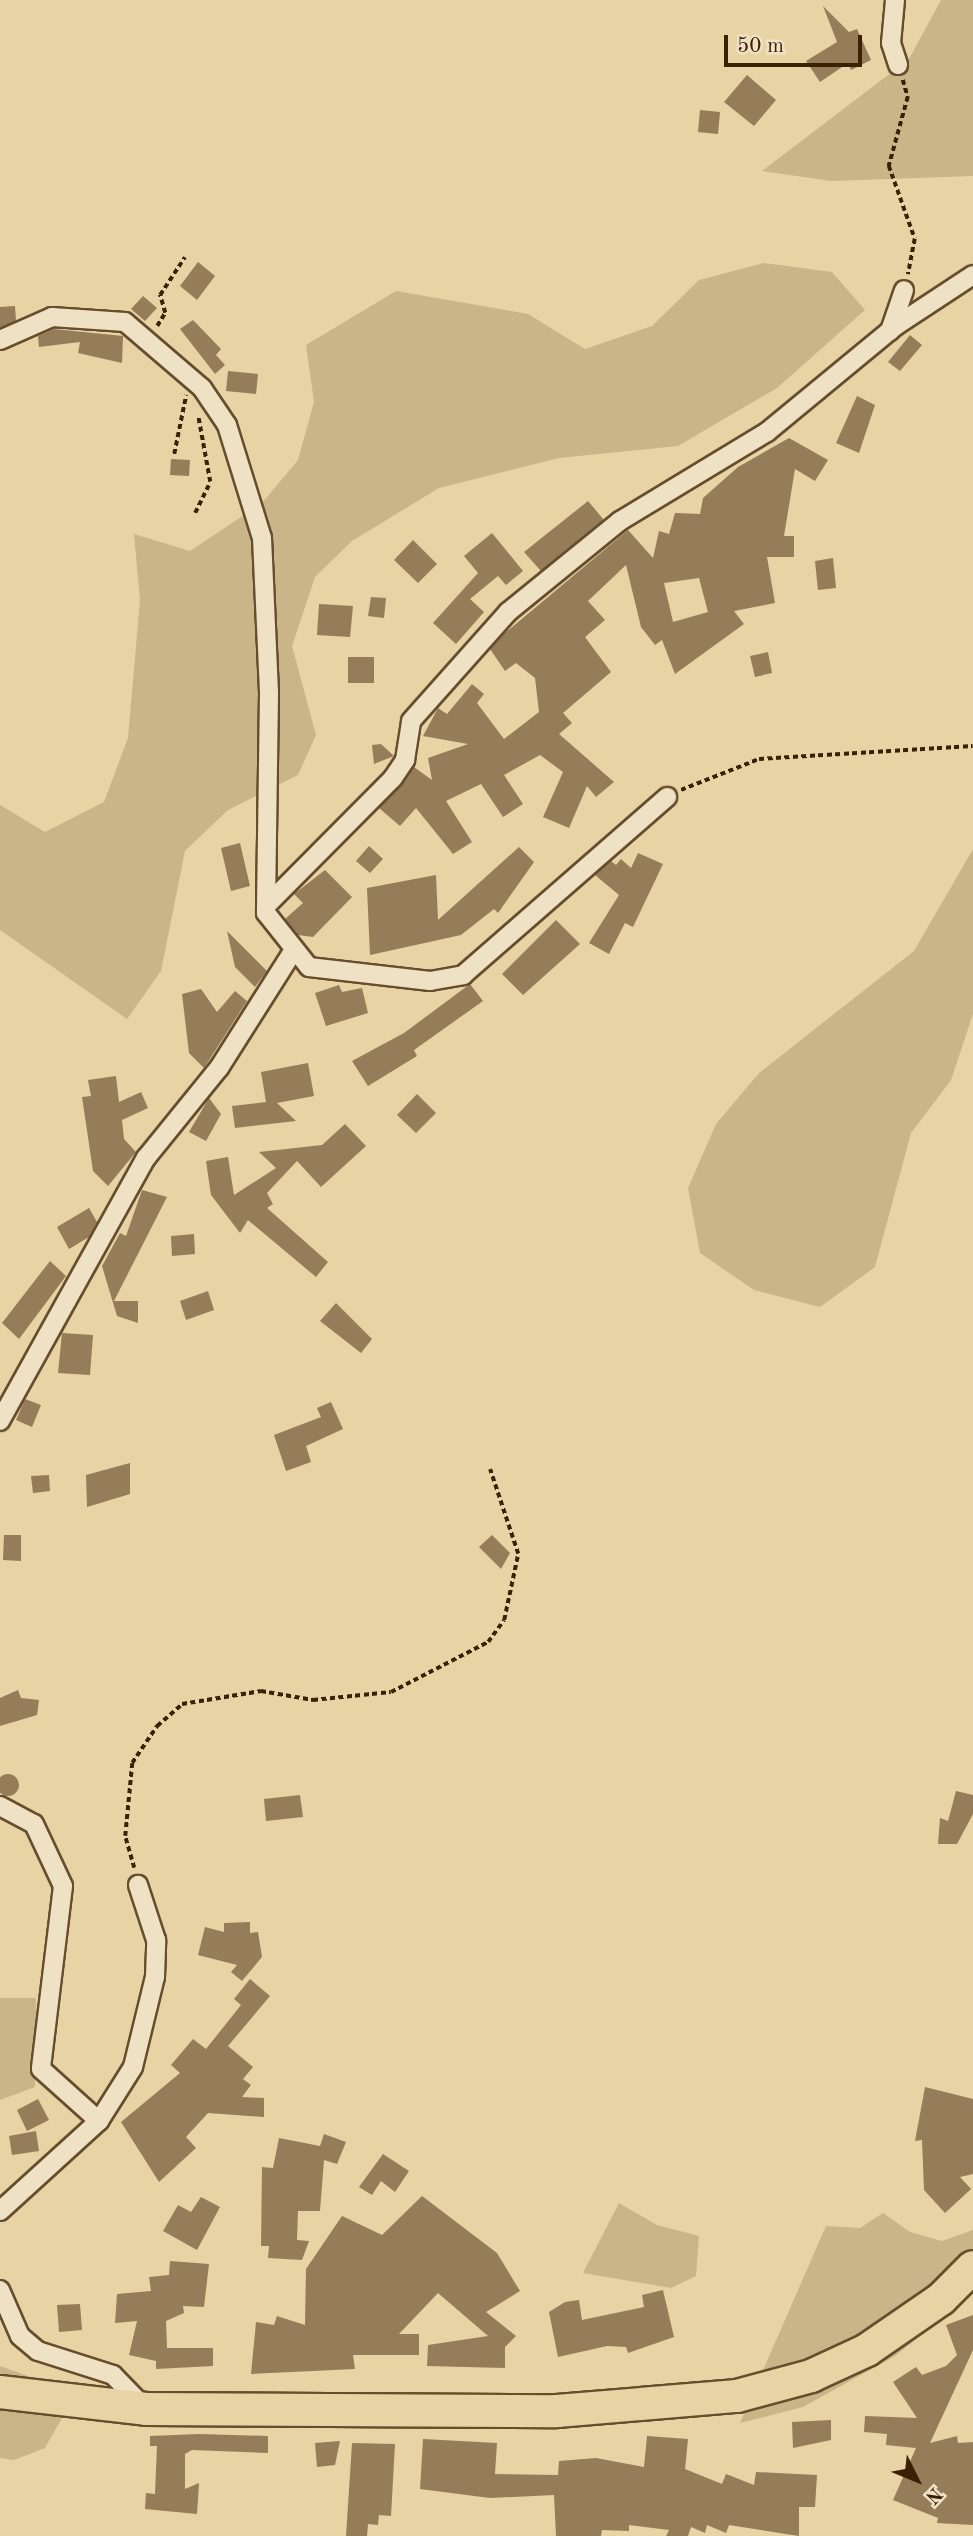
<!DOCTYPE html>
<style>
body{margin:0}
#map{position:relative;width:973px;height:2536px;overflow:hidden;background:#e7d3a4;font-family:"Old Standard TT",serif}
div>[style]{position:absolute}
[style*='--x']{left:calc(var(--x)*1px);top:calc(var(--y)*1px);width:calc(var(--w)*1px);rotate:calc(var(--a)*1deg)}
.green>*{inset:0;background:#cab589}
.building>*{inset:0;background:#947d58}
.round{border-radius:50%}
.path>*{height:3.5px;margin-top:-1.75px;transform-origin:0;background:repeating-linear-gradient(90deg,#3b2005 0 5px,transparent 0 8.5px)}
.roads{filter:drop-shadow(2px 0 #664d2d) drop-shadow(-2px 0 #664d2d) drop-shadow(0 2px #664d2d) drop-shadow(0 -2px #664d2d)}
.street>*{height:18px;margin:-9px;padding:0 9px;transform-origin:9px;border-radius:9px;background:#efe2c4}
.highway>*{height:32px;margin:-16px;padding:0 16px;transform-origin:16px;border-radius:16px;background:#e7d3a4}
span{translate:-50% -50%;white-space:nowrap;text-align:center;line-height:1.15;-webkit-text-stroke:6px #efe2c4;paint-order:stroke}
.north{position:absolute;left:882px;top:2445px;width:70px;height:70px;-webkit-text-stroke:5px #efe2c4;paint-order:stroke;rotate:133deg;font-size:19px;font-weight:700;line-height:28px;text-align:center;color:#3b2005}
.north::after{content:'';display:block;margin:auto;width:24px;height:32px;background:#3b2005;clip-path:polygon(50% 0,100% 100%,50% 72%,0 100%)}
.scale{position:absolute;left:724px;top:35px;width:138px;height:32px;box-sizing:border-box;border:4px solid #3b2005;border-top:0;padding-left:9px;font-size:21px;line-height:24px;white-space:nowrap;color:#3b2005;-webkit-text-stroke:5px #efe2c4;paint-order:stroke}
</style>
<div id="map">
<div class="green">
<div style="clip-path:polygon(941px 0,973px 0,973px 176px,831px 181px,762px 171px,909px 59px)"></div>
<div style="clip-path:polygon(764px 263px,832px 272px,865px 310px,777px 388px,678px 446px,559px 458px,439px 488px,352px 541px,315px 577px,292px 646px,316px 735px,298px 775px,228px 810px,185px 851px,161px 971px,127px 1019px,0 930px,0 805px,45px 832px,104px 802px,128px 738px,140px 600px,134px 534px,190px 551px,262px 503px,298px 460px,314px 402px,306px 345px,396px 291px,528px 314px,585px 349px,652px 326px,699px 280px)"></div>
<div style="clip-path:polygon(973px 849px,973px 1014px,951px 1080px,911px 1133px,875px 1267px,820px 1307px,754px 1290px,700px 1253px,688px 1188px,716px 1124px,759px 1073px,914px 951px)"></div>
<div style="clip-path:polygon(0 1998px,36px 1998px,35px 2087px,0 2100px)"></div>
<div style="clip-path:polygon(619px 2203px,657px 2225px,699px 2236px,696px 2276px,671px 2288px,583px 2273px)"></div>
<div style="clip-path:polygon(883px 2213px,910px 2232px,942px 2241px,973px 2230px,973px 2293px,895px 2356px,803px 2407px,740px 2423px,826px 2226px,860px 2228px)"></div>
<div style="clip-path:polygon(0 2366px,64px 2389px,62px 2418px,45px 2448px,14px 2460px,0 2458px)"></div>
</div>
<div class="building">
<div style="clip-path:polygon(823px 6px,849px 32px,857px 29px,871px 60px,851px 70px,848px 63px,820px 82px,806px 61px,837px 42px)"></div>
<div style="clip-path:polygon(747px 75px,776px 100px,754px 126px,724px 102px)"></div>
<div style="clip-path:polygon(700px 110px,720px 112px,718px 134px,698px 132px)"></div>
<div style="clip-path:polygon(198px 262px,215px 276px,197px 300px,180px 286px)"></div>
<div style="clip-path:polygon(143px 296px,157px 308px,145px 321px,131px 309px)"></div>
<div style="clip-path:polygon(15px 306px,16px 321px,0 328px,0 307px)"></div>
<div style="clip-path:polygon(193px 320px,221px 349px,216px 355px,225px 365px,215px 374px,180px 329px)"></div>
<div style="clip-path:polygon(54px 329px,123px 336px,122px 363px,78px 353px,80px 342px,39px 347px,38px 336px)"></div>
<div style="clip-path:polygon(910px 335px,922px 345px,900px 371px,888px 362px)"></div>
<div style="clip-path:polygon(228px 371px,258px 374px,256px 394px,226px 391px)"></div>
<div style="clip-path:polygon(857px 396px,875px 405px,859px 453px,836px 443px)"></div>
<div style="clip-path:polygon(evenodd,789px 438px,828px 460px,815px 481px,795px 469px,784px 536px,794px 536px,794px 557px,767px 557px,775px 603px,734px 611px,744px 624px,675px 674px,662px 640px,655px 645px,641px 627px,626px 565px,588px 601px,605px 620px,585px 637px,611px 672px,563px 713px,572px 723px,559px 734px,614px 782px,596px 797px,587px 786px,569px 828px,543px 817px,563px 772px,540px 755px,504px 775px,523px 804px,503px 817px,481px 784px,446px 801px,472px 842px,453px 854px,416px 808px,400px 826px,379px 808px,414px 767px,432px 780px,428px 758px,468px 744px,423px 736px,438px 708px,447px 714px,472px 684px,484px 694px,477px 703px,504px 739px,539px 712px,535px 678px,516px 663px,505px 671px,490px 649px,505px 633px,628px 530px,653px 558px,659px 531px,669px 534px,675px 513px,700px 514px,703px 498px,738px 467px,789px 438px,699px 578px,708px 612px,673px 622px,664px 583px,699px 578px)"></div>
<div style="clip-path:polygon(171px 459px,190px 460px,189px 476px,170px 475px)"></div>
<div style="clip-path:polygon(588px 501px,604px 520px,541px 571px,524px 552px)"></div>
<div style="clip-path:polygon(492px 533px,523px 571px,506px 585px,498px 576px,470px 599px,484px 612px,456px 644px,433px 623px,478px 573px,464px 556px)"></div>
<div style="clip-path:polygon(413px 540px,437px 564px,418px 583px,394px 560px)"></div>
<div style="clip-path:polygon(833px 558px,836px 588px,818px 590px,815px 561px)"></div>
<div style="clip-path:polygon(371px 597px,386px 598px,384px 618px,368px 616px)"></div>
<div style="clip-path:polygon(319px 604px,353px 606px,350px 637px,317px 635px)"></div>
<div style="clip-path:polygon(768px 652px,772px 673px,755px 677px,750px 656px)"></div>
<div style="clip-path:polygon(348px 657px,374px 657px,374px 683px,348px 683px)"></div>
<div style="clip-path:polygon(381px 744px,394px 756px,374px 764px,372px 745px)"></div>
<div style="clip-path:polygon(240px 843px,250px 886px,231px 891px,221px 848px)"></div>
<div style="clip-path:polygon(369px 846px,383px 859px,370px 873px,356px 861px)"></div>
<div style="clip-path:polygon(519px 847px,534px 862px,498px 913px,494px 909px,461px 935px,370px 955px,367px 888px,436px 875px,438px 920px)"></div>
<div style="clip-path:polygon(638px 853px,663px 864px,633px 927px,625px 923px,609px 954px,589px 943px,619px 895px,595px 875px,611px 861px,616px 865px,621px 859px,631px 868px)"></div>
<div style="clip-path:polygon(325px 870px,352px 897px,313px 937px,298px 935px,285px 919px,303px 903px,294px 894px)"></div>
<div style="clip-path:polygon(556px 920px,580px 944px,523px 995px,502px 974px)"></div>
<div style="clip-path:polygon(227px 931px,267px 971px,255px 987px,235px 967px)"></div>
<div style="clip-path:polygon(470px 984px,483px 1001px,414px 1050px,417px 1056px,368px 1086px,352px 1061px,404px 1033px)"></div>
<div style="clip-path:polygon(339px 985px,342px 992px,362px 988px,368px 1013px,326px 1026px,315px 993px)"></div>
<div style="clip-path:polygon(201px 989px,217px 1012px,235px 991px,247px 1001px,204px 1068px,189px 1053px,182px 994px)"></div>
<div style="clip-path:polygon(308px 1063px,314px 1096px,277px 1103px,296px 1121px,235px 1128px,232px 1106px,266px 1102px,261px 1072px)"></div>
<div style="clip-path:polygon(116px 1076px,119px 1102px,141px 1092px,148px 1108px,122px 1120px,124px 1139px,136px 1152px,108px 1186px,93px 1171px,82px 1097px,91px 1096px,88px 1080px)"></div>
<div style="clip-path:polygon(417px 1094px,436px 1113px,416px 1133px,397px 1115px)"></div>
<div style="clip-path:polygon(209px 1098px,221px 1114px,206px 1141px,189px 1132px)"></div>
<div style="clip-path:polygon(345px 1124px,366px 1146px,321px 1187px,297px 1161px,267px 1193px,273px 1204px,267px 1208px,328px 1262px,316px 1277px,248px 1220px,240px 1233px,211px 1195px,206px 1161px,228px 1157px,234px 1195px,276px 1168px,259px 1152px,322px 1145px)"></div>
<div style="clip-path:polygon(142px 1190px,167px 1197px,114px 1301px,138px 1301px,138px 1323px,117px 1316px,102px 1266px,120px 1233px,126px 1236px)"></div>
<div style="clip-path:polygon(89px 1208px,97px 1222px,89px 1237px,69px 1249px,57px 1227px)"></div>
<div style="clip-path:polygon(194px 1234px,195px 1254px,172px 1256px,171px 1236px)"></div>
<div style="clip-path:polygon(50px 1261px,66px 1276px,19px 1339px,2px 1323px)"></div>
<div style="clip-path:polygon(208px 1291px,214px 1310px,186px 1320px,180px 1301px)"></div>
<div style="clip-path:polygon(336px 1303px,372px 1339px,361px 1353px,320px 1321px)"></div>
<div style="clip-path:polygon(62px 1333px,93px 1335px,90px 1375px,58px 1373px)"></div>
<div style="clip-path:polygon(25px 1399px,41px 1405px,32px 1427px,16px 1420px)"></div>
<div style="clip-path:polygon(331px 1402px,343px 1429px,306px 1446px,311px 1462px,286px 1471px,274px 1435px,321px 1417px,317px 1408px)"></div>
<div style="clip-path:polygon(130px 1463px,130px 1494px,87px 1507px,86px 1475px)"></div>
<div style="clip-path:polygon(49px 1475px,50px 1491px,33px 1493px,31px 1476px)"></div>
<div style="clip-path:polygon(4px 1535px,21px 1535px,21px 1561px,3px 1560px)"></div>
<div style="clip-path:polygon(492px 1535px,510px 1553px,501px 1569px,479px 1547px)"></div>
<div style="clip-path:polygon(18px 1690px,21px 1698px,39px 1700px,37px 1715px,0 1726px,0 1698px)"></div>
<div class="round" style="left:-3px;top:1774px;width:22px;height:22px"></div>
<div style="clip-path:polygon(956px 1791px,973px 1795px,973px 1814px,957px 1844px,938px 1844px,940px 1818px,948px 1821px)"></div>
<div style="clip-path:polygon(300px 1795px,303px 1817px,266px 1821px,264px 1799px)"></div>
<div style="clip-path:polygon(250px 1922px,250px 1933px,258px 1932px,262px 1957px,242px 1981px,231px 1972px,237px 1965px,198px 1955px,205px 1927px,224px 1932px,224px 1923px)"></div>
<div style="clip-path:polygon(250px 1979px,270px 1996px,228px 2046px,253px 2067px,243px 2079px,251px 2085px,242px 2097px,264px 2098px,264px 2117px,208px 2113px,186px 2137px,196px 2148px,159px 2182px,121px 2122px,180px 2073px,171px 2065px,193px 2039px,206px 2049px,241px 2005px,234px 1999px)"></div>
<div style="clip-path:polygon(925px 2087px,973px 2099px,973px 2174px,960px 2177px,971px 2189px,945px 2213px,924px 2190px,922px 2140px,915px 2141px)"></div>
<div style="clip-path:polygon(38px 2099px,49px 2120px,27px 2131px,17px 2110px)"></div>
<div style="clip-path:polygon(36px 2131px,39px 2151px,12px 2155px,9px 2136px)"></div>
<div style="clip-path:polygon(324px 2134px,346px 2142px,337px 2164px,324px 2160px,320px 2211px,298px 2211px,297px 2240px,309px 2241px,302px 2260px,268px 2258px,269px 2246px,261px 2246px,262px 2167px,273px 2168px,279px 2138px,320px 2146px)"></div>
<div style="clip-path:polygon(383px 2154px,409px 2171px,395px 2192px,381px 2181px,372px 2195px,359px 2187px)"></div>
<div style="clip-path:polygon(422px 2196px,497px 2253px,520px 2291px,486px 2312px,516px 2336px,505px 2347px,505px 2368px,427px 2366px,428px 2345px,488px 2336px,438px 2293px,399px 2334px,419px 2334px,419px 2355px,353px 2355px,355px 2369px,251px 2374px,256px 2322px,274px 2325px,277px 2316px,305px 2325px,306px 2269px,342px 2216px,382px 2235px)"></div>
<div style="clip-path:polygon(201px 2197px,220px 2207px,197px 2250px,163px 2231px,178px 2205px,191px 2212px)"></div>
<div style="clip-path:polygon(170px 2261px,209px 2264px,204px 2307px,183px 2306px,184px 2313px,166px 2321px,167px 2348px,213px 2348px,213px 2366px,156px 2369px,156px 2361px,129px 2355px,137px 2321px,115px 2323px,117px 2294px,151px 2291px,149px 2277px,169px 2275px)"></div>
<div style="clip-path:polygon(663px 2290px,674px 2337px,628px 2353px,626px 2347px,607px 2346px,558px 2357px,549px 2312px,565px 2302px,579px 2300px,582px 2320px,644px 2307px,642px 2295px)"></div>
<div style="clip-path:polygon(80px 2304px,82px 2330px,59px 2332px,57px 2305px)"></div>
<div style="clip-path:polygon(973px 2315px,973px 2350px,930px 2443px,957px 2436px,958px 2443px,973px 2442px,973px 2525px,937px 2523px,938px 2518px,893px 2500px,916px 2448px,886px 2445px,887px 2434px,864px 2432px,865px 2416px,917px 2418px,893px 2382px,916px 2367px,922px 2375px,946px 2366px,957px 2355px,946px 2325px)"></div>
<div style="clip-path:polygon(831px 2420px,831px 2440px,793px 2448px,792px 2422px)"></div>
<div style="clip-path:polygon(199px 2434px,268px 2436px,268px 2453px,192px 2450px,185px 2454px,185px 2489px,199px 2483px,197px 2514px,145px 2509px,146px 2493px,155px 2494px,157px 2446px,150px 2446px,150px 2436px)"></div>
<div style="clip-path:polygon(647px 2436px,688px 2439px,685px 2469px,722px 2484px,726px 2474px,754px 2485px,756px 2472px,817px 2475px,815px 2507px,799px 2507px,799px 2536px,729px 2525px,726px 2533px,707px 2525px,705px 2533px,691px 2527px,688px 2536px,666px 2536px,669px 2530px,629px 2525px,629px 2531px,602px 2530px,601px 2536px,556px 2536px,554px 2495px,490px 2498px,420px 2489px,423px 2439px,497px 2443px,495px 2474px,558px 2475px,559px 2461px,596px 2458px,644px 2467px)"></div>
<div style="clip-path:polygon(340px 2441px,335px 2465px,317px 2467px,315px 2443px)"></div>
<div style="clip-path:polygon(352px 2443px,395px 2444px,391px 2516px,379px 2515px,378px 2525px,368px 2524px,367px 2536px,346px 2536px)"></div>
</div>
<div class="path">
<div style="--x:903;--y:80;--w:18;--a:74"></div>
<div style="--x:908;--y:97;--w:72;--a:105.4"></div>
<div style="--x:889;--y:166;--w:77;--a:70.4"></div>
<div style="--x:915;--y:239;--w:36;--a:101"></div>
<div style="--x:157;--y:326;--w:15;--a:-58"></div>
<div style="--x:165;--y:313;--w:19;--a:-106"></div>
<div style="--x:160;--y:295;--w:45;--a:-56.7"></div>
<div style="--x:174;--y:454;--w:60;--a:-78.5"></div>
<div style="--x:195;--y:513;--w:34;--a:-64"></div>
<div style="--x:210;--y:482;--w:67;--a:-100.3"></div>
<div style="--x:681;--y:790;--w:84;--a:-21.7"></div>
<div style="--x:759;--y:759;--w:214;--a:-3.5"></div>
<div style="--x:134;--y:1868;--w:33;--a:-106"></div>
<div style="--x:125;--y:1836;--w:73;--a:-84.5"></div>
<div style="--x:132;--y:1763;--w:45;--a:-56"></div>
<div style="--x:157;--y:1726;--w:33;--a:-41"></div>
<div style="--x:182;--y:1704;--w:80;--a:-9.3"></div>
<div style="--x:261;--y:1691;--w:53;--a:9.8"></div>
<div style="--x:313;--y:1700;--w:78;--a:-5.9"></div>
<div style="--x:391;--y:1692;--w:109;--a:-27.3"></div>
<div style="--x:488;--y:1642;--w:27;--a:-54"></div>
<div style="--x:504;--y:1620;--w:67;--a:-78"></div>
<div style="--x:518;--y:1554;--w:89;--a:-108.4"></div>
</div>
<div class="roads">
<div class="street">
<div style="--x:895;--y:0;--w:43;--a:95.3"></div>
<div style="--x:891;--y:43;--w:23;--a:72"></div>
<div style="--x:890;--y:331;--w:43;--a:-71.1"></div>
<div style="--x:0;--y:340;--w:57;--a:-23.9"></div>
<div style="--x:52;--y:317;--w:73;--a:3.9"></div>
<div style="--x:125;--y:322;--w:101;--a:40.6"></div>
<div style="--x:202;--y:388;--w:45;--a:56"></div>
<div style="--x:227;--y:425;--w:118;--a:72.8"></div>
<div style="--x:262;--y:538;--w:155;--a:87.4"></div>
<div style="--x:269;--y:693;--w:220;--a:90.8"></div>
<div style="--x:266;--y:913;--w:69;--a:51.5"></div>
<div style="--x:309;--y:967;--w:122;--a:6.6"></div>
<div style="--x:430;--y:981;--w:34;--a:-10"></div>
<div style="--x:463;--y:975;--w:271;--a:-41.1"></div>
<div style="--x:267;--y:905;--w:179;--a:-45.2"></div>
<div style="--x:393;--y:778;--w:22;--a:-56"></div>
<div style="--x:405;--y:760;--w:39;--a:-81"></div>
<div style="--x:411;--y:721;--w:146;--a:-48.3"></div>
<div style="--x:508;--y:612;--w:144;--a:-39.1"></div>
<div style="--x:620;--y:521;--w:172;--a:-31.2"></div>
<div style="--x:767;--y:432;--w:168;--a:-39.5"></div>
<div style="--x:897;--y:325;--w:91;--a:-33.3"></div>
<div style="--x:0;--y:1421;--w:301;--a:-61"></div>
<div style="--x:146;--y:1158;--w:116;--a:-51"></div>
<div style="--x:219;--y:1068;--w:140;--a:-57.6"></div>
<div style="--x:0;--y:1806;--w:38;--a:28"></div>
<div style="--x:34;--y:1824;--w:68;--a:64.9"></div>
<div style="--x:63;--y:1886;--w:184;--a:96.9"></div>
<div style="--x:41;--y:2069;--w:78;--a:41.9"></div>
<div style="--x:0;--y:2211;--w:134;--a:-42.3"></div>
<div style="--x:99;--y:2121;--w:64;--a:-57.8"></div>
<div style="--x:133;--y:2067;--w:93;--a:-76.3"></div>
<div style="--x:155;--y:1977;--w:37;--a:-88"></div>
<div style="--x:156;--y:1940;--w:58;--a:-108.1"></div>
<div style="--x:0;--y:2290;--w:50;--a:66.5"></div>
<div style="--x:20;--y:2336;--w:23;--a:40"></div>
<div style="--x:38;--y:2351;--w:79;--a:17.7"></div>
<div style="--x:113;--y:2375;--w:47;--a:45.9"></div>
</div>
<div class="highway">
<div style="--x:0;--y:2392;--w:147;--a:6.6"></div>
<div style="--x:146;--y:2409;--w:411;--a:0.3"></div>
<div style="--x:557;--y:2411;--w:181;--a:-4.8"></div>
<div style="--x:737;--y:2396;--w:77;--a:-15.1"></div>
<div style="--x:811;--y:2376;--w:62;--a:-24.9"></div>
<div style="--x:867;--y:2350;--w:90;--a:-34.6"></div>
<div style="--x:941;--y:2299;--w:45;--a:-45"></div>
</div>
</div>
<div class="north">N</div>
<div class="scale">50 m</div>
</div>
